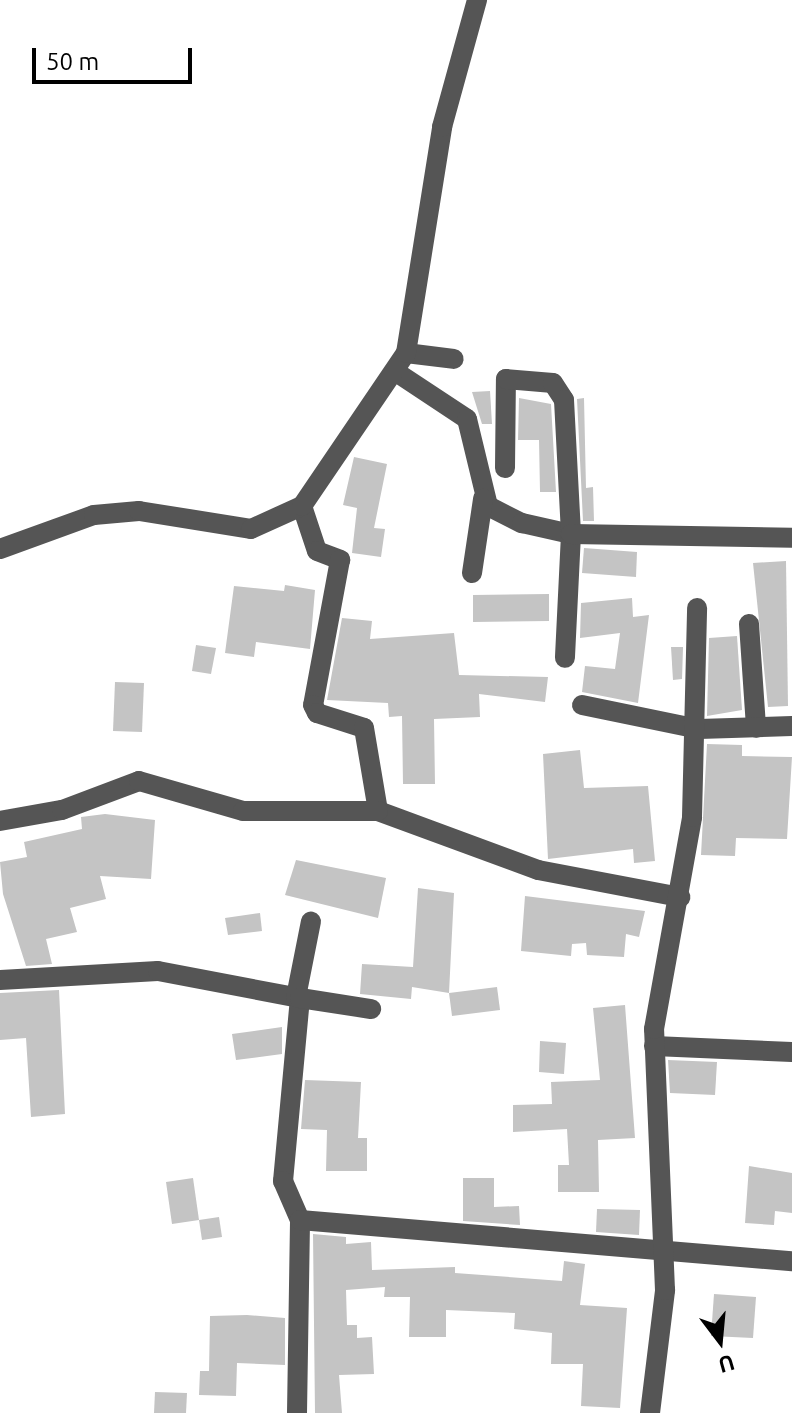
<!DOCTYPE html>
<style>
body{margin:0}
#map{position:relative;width:792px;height:1413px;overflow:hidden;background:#fff;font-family:Ubuntu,sans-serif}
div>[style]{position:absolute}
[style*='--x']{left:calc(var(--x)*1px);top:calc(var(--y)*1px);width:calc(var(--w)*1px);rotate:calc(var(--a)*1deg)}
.building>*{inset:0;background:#c4c4c4}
.minor>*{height:20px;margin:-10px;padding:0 10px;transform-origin:10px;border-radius:10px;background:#555}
span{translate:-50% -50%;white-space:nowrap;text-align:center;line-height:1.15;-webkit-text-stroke:8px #fff;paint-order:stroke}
.north{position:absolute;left:680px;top:1301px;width:80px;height:80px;-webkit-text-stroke:6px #fff;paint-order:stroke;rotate:164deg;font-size:22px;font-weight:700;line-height:32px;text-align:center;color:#000}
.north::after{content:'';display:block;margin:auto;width:28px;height:36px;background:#000;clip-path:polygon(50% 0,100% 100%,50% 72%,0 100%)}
.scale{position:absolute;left:32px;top:48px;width:160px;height:36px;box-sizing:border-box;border:4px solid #000;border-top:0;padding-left:10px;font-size:24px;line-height:28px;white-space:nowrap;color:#000;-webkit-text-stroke:6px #fff;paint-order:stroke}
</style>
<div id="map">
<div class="building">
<div style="clip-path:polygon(490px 391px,492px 424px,482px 424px,472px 392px)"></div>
<div style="clip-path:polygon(519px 398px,551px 404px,556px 492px,540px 492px,539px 440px,518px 440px)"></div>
<div style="clip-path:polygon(584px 398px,586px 488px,593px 487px,594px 521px,583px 521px,577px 399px)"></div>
<div style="clip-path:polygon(354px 457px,387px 464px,374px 528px,385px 529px,381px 557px,352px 553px,357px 508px,343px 505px)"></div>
<div style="clip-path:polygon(584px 548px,637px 552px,636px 577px,582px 573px)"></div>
<div style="clip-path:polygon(786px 561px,788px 706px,768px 707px,753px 563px)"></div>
<div style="clip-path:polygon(285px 585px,315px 590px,310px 649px,256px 642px,254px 657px,225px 653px,234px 586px,284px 591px)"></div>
<div style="clip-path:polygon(549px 594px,549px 621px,473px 622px,473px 595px)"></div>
<div style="clip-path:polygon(632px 598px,633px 617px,649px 615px,638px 703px,582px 692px,585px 666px,615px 669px,620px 633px,580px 638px,581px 603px)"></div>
<div style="clip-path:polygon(342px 618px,372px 621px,370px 639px,454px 633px,459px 675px,548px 677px,545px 702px,479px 694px,480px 717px,434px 719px,435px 784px,403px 784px,402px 716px,389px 717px,388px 703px,327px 700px)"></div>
<div style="clip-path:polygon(737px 636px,742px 710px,707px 716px,709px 638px)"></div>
<div style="clip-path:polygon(196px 645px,216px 648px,211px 674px,192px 671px)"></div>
<div style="clip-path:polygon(671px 647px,683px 647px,682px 679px,673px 680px)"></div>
<div style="clip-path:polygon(115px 682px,144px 683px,142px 732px,113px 731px)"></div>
<div style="clip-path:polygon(707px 744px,742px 745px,742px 756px,792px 757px,787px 839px,736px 838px,735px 856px,701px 855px)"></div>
<div style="clip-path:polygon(580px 750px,584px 788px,648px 786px,655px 861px,634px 863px,633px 849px,548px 859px,543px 754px)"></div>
<div style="clip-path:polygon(105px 814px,155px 820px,151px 879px,100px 876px,106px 899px,70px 908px,77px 932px,46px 939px,52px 964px,26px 966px,3px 894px,0 862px,27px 857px,24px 842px,82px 829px,81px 817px)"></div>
<div style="clip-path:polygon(296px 860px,386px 878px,378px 918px,285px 895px)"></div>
<div style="clip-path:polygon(418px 888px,454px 893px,449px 993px,412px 987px,411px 999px,360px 994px,362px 964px,413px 967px)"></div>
<div style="clip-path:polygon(525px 896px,645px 911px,639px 937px,626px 934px,624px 957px,587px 955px,586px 943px,572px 944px,571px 956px,521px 951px)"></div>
<div style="clip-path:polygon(260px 913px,262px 931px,228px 935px,225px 918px)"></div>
<div style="clip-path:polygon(497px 987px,500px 1010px,452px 1016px,449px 993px)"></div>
<div style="clip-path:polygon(59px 990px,65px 1114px,31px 1117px,26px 1038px,0 1040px,0 993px)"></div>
<div style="clip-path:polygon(625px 1005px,635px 1138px,598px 1140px,599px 1192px,558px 1192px,558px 1165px,569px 1165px,567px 1129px,513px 1132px,513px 1105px,552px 1104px,551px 1082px,600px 1080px,593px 1008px)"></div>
<div style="clip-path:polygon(282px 1027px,282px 1054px,236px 1060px,232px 1034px)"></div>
<div style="clip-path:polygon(540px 1041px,566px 1043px,564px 1074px,539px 1072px)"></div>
<div style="clip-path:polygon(668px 1060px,717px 1062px,715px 1095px,670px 1093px)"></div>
<div style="clip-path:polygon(305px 1080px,361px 1082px,358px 1138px,367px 1138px,367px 1171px,326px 1171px,327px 1130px,301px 1129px)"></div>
<div style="clip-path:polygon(749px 1166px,792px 1173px,792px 1213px,775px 1211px,774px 1225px,745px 1223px)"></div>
<div style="clip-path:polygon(193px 1178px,199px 1220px,172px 1224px,166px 1182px)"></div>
<div style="clip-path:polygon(463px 1178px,494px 1178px,494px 1207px,519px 1206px,520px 1225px,463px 1221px)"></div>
<div style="clip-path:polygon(597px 1209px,640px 1210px,639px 1235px,596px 1232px)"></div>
<div style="clip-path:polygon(219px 1217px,222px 1237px,202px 1240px,199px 1220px)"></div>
<div style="clip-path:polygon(313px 1234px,346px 1237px,346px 1244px,371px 1242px,372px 1270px,455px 1267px,455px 1273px,562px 1281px,564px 1261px,585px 1264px,580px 1305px,627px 1308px,620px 1408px,581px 1406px,583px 1364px,551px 1364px,552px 1333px,514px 1329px,515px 1313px,446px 1310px,446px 1337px,409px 1337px,410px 1297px,384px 1297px,385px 1287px,346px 1290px,347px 1325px,357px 1325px,357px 1338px,372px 1337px,374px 1374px,339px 1375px,342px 1413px,315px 1413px)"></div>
<div style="clip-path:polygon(714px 1294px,756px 1297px,753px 1338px,711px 1336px)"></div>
<div style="clip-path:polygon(247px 1315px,285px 1318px,285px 1365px,237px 1363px,236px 1396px,199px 1395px,200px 1371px,209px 1371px,210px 1316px)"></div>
<div style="clip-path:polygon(155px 1392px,187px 1393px,186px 1413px,154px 1413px)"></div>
</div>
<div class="minor">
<div style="--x:406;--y:353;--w:48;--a:7.1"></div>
<div style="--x:396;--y:372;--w:85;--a:33.5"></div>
<div style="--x:467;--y:419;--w:89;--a:76.4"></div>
<div style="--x:488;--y:506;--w:38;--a:27"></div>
<div style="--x:522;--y:523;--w:50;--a:12.7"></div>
<div style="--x:571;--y:534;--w:124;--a:92.8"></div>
<div style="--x:505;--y:468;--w:89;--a:-89.4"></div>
<div style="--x:506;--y:379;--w:47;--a:4.9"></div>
<div style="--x:553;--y:383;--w:20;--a:57"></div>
<div style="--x:564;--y:400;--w:134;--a:87"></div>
<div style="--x:571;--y:534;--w:221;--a:1"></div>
<div style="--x:302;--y:506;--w:47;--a:71.6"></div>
<div style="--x:317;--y:551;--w:25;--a:21"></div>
<div style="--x:340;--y:560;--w:147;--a:100.5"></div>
<div style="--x:313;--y:705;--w:9;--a:63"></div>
<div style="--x:317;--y:713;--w:49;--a:17.7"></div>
<div style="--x:364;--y:728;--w:84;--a:80.4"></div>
<div style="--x:378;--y:811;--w:171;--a:20.2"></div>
<div style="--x:538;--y:870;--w:145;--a:10.8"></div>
<div style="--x:0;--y:549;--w:100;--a:-19.9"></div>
<div style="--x:94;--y:515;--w:45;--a:-5.1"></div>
<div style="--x:139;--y:511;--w:113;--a:9.1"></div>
<div style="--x:251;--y:529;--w:56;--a:-24.3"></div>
<div style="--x:302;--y:506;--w:185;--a:-55.8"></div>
<div style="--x:406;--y:353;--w:229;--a:-80.9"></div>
<div style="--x:442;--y:127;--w:132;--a:-74.6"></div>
<div style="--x:472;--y:573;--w:75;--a:-81.5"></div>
<div style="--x:749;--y:624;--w:104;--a:86.1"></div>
<div style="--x:582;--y:705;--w:119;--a:11.6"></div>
<div style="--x:699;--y:729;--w:93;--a:-1.8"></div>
<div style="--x:0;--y:821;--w:63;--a:-10.1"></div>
<div style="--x:62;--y:810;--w:82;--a:-20.6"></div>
<div style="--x:139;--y:781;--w:108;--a:16.1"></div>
<div style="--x:243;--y:811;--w:135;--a:0"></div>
<div style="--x:0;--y:980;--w:158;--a:-3.3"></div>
<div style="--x:158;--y:971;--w:145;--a:10.8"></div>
<div style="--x:300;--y:998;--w:184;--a:95.3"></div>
<div style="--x:283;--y:1181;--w:43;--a:66.4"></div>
<div style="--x:296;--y:997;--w:77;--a:-78.8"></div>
<div style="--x:300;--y:998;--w:72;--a:8.8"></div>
<div style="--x:654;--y:1046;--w:138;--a:2.5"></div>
<div style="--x:297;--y:1413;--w:193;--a:-89.1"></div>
<div style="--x:300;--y:1220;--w:494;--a:4.8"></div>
<div style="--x:650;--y:1413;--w:124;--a:-83"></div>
<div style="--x:665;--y:1290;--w:261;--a:-92.4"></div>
<div style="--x:654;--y:1029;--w:215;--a:-79.8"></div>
<div style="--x:692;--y:817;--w:209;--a:-88.6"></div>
</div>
<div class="north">U</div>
<div class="scale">50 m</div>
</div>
